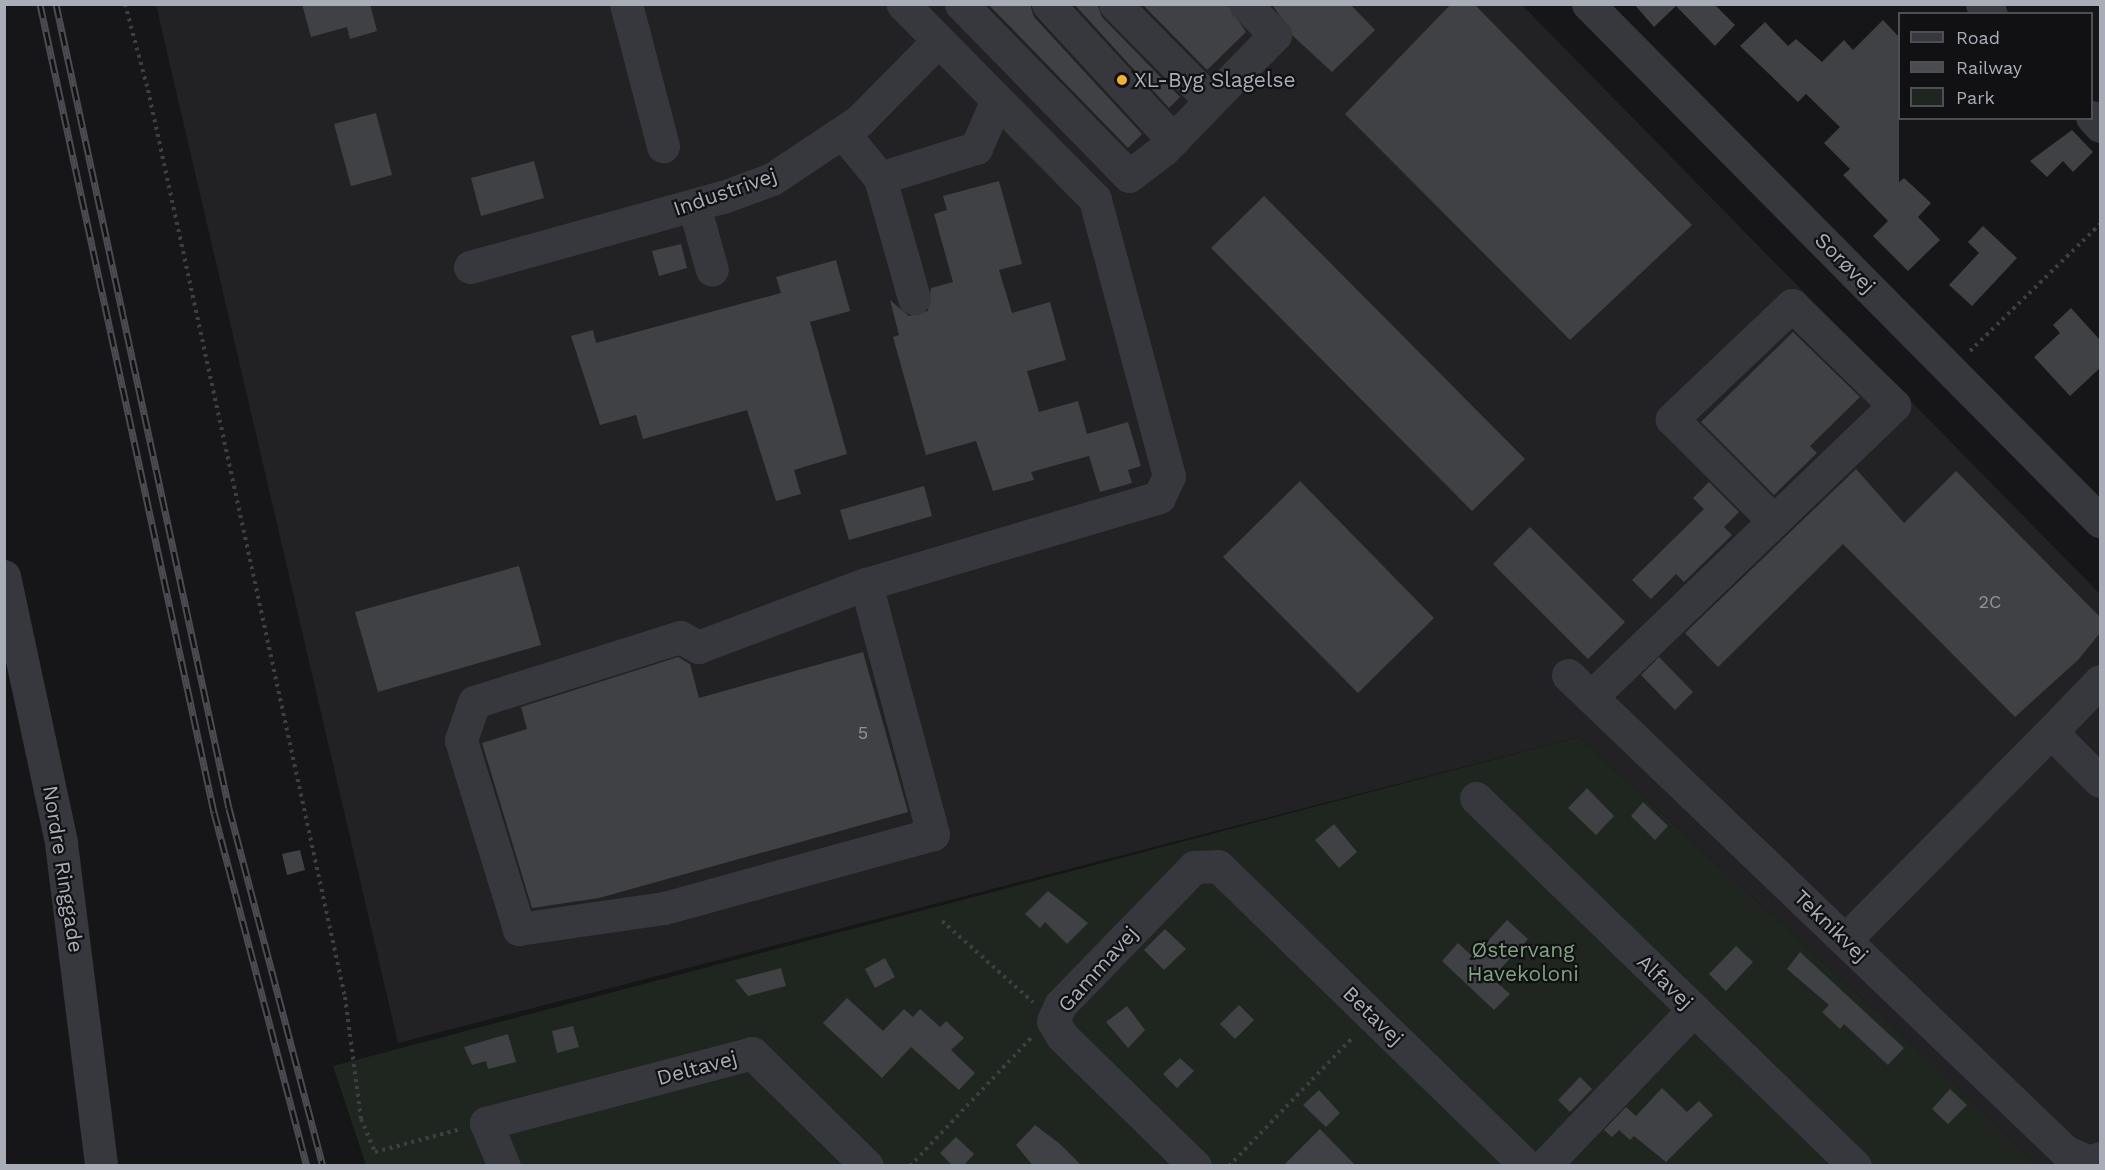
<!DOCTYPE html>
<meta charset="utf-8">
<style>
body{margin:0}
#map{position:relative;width:2105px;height:1170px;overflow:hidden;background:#161618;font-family:"Work Sans",sans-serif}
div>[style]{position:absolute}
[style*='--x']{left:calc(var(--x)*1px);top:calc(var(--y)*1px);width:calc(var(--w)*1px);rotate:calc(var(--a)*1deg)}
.built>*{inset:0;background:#222225}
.green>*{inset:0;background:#1e261f}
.building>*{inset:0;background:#404145}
.path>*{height:4px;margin-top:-2px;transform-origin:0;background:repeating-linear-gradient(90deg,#3d3f44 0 3px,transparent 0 7.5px)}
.minor>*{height:33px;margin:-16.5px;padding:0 16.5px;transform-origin:16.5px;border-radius:16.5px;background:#37383d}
.rail>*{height:7px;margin-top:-3.5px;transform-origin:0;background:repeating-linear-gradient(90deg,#111113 0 14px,#4a4c52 0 28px);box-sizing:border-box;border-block:2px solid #4a4c52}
.dots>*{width:16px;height:16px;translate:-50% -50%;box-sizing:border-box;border:3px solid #111113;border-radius:50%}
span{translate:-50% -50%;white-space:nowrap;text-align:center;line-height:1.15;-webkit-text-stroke:4.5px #111113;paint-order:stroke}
.number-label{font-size:18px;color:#8e929b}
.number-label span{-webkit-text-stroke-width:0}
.poi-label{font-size:21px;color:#a8adb8}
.left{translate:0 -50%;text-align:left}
.street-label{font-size:21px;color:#a8adb8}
.park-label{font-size:21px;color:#7fa381}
.frame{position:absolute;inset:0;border:6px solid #a8adb8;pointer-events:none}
.legend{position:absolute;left:1898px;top:12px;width:195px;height:108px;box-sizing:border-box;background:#111113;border:2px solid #4d4f55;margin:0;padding:8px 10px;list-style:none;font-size:18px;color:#a8adb8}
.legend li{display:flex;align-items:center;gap:12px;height:30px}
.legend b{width:30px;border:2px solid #4d4f55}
</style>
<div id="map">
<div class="built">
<div style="clip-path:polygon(156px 5px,1522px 5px,2100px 594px,2100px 1165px,2036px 1165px,1941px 1071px,1579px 737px,398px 1043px)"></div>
</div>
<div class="green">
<div style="clip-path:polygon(1579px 737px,1941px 1071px,2036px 1165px,366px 1165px,333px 1066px)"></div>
</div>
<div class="building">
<div style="clip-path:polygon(302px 4px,370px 4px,377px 31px,350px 39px,347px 27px,311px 37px)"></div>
<div style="clip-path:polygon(988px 4px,1030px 4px,1034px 17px,1142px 134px,1128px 148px)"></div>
<div style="clip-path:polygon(1074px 4px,1097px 4px,1102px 17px,1180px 97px,1169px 108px)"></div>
<div style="clip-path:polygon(1142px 4px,1227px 4px,1246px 32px,1207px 70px)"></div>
<div style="clip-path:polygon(1272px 4px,1350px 4px,1375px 30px,1332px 72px,1293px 36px)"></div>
<div style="clip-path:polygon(1451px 4px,1474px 4px,1692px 225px,1570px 340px,1345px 114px)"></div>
<div style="clip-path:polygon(1634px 4px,1714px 4px,1735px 25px,1715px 46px,1676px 6px,1654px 27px)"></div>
<div style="clip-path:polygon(1883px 20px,1899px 37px,1899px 182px,1904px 178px,1931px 203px,1918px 217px,1940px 240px,1908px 271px,1873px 236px,1888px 221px,1843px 175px,1850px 169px,1824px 143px,1840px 127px,1806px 94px,1798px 102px,1740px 46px,1765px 22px,1788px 46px,1796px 39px,1822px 62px,1844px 40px,1853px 50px)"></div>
<div style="clip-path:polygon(376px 113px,392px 175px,351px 186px,334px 124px)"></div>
<div style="clip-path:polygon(2072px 130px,2093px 152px,2073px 172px,2063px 161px,2047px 177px,2030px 161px)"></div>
<div style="clip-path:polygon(534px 161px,544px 198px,481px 216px,471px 178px)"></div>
<div style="clip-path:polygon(999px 181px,1022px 264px,999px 270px,1012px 313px,1050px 302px,1066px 360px,1027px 371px,1039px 412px,1078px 401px,1087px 434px,1128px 422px,1141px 466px,1128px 470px,1132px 483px,1100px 492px,1089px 456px,1031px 472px,1034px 480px,993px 491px,976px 441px,926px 455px,893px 337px,899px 335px,890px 300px,909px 316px,928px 311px,931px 288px,953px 282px,934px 214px,947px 210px,943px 196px)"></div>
<div style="clip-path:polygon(1264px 196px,1525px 459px,1472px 511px,1211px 248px)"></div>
<div style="clip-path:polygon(1983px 226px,2017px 258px,1972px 306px,1949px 285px,1979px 253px,1968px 242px)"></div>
<div style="clip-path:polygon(681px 244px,687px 268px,659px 276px,652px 251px)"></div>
<div style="clip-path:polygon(836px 260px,850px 311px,810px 322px,847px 454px,794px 470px,801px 494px,776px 501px,747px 410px,643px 439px,636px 415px,600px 425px,571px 336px,593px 330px,596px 343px,781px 293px,776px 277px)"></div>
<div style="clip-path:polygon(2071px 308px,2100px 340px,2100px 368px,2070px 396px,2034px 357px,2060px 333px,2053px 325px)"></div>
<div style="clip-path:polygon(1793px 332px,1860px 397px,1810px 446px,1817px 453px,1774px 495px,1701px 422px)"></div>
<div style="clip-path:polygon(1856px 469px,1904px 523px,1956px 471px,2100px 617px,2100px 633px,2078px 660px,2015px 717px,1843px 544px,1718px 667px,1685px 633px)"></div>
<div style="clip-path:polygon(1300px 481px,1434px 618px,1358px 693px,1223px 557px)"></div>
<div style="clip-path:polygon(1709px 482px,1739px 512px,1724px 527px,1732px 535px,1684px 582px,1676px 574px,1651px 599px,1632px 580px,1704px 509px,1693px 498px)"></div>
<div style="clip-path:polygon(924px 486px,932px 516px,849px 540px,840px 510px)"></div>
<div style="clip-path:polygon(1530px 527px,1625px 622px,1588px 659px,1493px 564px)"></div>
<div style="clip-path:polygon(519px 566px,541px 645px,378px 692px,355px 612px)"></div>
<div style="clip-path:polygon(863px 652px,908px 812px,599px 898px,532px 908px,482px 743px,527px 729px,521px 707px,678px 657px,690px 664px,699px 698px)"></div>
<div style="clip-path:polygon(1659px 657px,1693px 692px,1675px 710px,1641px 675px)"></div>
<div style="clip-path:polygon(1587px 788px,1614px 816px,1596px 835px,1568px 808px)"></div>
<div style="clip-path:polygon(1643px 802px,1668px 826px,1655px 840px,1631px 816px)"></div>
<div style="clip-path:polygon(1334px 824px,1357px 852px,1339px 868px,1315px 840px)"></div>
<div style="clip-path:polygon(300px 850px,305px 870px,287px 875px,282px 854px)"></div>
<div style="clip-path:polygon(1048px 891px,1088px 923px,1067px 944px,1045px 922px,1040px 928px,1025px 914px)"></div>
<div style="clip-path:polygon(1507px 920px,1528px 939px,1492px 978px,1510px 994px,1494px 1010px,1442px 961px,1458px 943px,1473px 957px)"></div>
<div style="clip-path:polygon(1165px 929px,1186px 949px,1164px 970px,1144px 950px)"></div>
<div style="clip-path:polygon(1736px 946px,1753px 962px,1726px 991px,1709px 974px)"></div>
<div style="clip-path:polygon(1800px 952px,1904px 1048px,1888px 1065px,1844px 1024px,1840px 1029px,1822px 1012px,1829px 1005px,1787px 969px)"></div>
<div style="clip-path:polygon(885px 958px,895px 977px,875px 988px,865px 969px)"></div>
<div style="clip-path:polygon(781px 968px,786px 986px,748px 996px,735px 980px)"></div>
<div style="clip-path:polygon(847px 998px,883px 1031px,904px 1009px,913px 1017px,920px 1009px,940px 1027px,946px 1021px,964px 1038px,951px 1050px,975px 1073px,959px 1090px,911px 1047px,882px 1078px,823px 1023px)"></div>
<div style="clip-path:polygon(1239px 1005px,1254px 1020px,1235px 1039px,1220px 1024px)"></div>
<div style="clip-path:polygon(1127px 1006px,1145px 1030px,1128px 1048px,1106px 1022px)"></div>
<div style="clip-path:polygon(573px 1026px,579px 1047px,557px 1053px,552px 1031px)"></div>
<div style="clip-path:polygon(508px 1034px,516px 1062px,488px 1069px,486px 1061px,472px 1065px,464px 1047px)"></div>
<div style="clip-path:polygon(1180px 1058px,1194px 1071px,1177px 1088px,1163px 1074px)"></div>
<div style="clip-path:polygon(1580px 1077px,1592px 1089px,1570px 1112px,1558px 1100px)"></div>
<div style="clip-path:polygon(1662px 1088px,1687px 1112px,1699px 1101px,1713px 1115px,1666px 1162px,1634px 1136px,1630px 1140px,1619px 1130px,1612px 1137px,1604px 1130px,1626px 1107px,1636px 1116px)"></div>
<div style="clip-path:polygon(1950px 1089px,1967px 1105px,1948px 1124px,1932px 1109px)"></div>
<div style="clip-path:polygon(1319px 1090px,1340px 1113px,1326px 1127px,1303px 1105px)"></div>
<div style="clip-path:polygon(1035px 1125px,1060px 1144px,1082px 1166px,1033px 1166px,1016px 1145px)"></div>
<div style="clip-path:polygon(1320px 1129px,1356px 1166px,1283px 1166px)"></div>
<div style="clip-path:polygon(956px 1137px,974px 1154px,963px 1166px,953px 1166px,940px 1153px)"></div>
</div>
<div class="path">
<div style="--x:125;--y:4;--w:89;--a:75"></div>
<div style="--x:148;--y:90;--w:928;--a:77.75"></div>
<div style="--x:345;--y:997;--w:123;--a:82.5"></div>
<div style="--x:361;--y:1119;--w:36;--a:67"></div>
<div style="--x:375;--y:1152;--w:89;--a:-15"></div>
<div style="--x:1970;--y:351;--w:182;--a:-44.3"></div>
<div style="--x:942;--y:921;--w:122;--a:41.7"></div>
<div style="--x:910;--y:1166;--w:176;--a:-46.6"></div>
<div style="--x:1229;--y:1166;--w:180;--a:-46.1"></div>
</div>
<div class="minor">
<div style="--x:626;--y:4;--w:147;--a:75.4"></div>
<div style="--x:961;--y:4;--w:240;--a:45.7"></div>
<div style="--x:1129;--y:176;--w:43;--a:-37.4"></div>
<div style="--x:1163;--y:150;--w:161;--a:-45.8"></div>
<div style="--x:1275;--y:35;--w:43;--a:-134.1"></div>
<div style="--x:1048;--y:4;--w:185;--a:47.4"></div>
<div style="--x:1115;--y:4;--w:136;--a:45.3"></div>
<div style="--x:1588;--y:4;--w:728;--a:45.28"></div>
<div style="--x:1982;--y:4;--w:13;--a:48"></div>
<div style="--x:2092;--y:117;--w:12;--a:48"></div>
<div style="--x:843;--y:133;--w:58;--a:50.6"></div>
<div style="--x:880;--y:178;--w:101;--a:-17.4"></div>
<div style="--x:976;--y:148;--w:52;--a:-66.4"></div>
<div style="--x:880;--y:178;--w:125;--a:74.2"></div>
<div style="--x:694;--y:206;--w:66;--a:74.3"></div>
<div style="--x:470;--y:267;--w:263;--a:-15.5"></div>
<div style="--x:723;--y:197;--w:52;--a:-20.2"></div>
<div style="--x:772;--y:179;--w:105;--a:-33.7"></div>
<div style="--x:859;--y:121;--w:112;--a:-45.4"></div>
<div style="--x:4;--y:576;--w:273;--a:77.9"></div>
<div style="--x:61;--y:843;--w:325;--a:82.9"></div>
<div style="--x:866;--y:584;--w:259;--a:75"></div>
<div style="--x:933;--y:834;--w:279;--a:164.6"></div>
<div style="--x:664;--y:908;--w:147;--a:171.8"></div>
<div style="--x:519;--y:929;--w:198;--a:-107.1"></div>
<div style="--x:461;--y:740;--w:40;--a:-71.1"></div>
<div style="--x:474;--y:702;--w:216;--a:-17.5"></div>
<div style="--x:680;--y:637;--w:21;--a:29"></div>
<div style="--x:698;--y:647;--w:179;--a:-20.6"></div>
<div style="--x:866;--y:584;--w:306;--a:-16.5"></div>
<div style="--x:1159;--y:497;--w:23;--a:-65"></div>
<div style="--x:1169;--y:476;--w:287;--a:-105"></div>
<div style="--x:1095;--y:199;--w:274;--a:-134.6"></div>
<div style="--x:1568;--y:675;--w:690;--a:43.77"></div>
<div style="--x:2066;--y:1152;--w:25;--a:23"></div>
<div style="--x:2089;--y:1162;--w:12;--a:-20"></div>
<div style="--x:2100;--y:681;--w:71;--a:133.9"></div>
<div style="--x:2051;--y:732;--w:69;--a:45"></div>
<div style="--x:1591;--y:697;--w:421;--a:-43.9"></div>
<div style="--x:1894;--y:405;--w:143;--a:-135.6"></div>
<div style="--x:1792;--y:305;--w:166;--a:136.5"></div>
<div style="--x:1672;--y:419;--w:143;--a:45"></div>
<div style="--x:1476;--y:798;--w:528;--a:44.16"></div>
<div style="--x:1845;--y:940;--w:293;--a:-45.3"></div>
<div style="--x:504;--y:1166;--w:47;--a:-112.7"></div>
<div style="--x:486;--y:1123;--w:275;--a:-14.7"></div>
<div style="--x:752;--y:1053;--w:161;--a:44.5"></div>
<div style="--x:1195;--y:1166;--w:186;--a:-135.7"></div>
<div style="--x:1062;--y:1036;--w:17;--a:-121"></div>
<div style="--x:1053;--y:1021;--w:17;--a:-66"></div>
<div style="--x:1060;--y:1005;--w:192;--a:-45.8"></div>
<div style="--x:1194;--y:867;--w:24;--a:-2"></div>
<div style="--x:1218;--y:866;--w:431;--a:44.2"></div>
<div style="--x:1544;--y:1166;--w:217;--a:-46.3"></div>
</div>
<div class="rail">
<div style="--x:40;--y:4;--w:827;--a:77.85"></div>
<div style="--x:214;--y:812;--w:366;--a:75.3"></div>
<div style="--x:56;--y:4;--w:822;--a:77.86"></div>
<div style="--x:229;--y:808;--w:370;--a:75.3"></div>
</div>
<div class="dots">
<div style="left:1122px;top:80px;background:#f2b134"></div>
</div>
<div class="number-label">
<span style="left:1990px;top:602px">2C</span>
<span style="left:863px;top:733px">5</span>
</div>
<div class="poi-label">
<span class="left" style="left:1134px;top:80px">XL-Byg Slagelse</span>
</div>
<div class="street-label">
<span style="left:725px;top:192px;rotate:-19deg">Industrivej</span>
<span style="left:1845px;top:263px;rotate:45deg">Sorøvej</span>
<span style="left:63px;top:869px;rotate:81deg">Nordre Ringgade</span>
<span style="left:1831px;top:926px;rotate:44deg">Teknikvej</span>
<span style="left:1098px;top:969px;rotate:-48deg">Gammavej</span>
<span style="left:1665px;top:982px;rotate:44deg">Alfavej</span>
<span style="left:1373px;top:1016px;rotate:44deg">Betavej</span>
<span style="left:697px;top:1068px;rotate:-15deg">Deltavej</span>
</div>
<div class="park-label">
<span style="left:1523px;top:962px">Østervang<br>Havekoloni</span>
</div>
<div class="frame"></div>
<ul class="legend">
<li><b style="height:8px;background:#37383d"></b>Road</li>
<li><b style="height:8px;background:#4a4c52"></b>Railway</li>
<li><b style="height:16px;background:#1e261f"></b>Park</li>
</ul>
</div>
